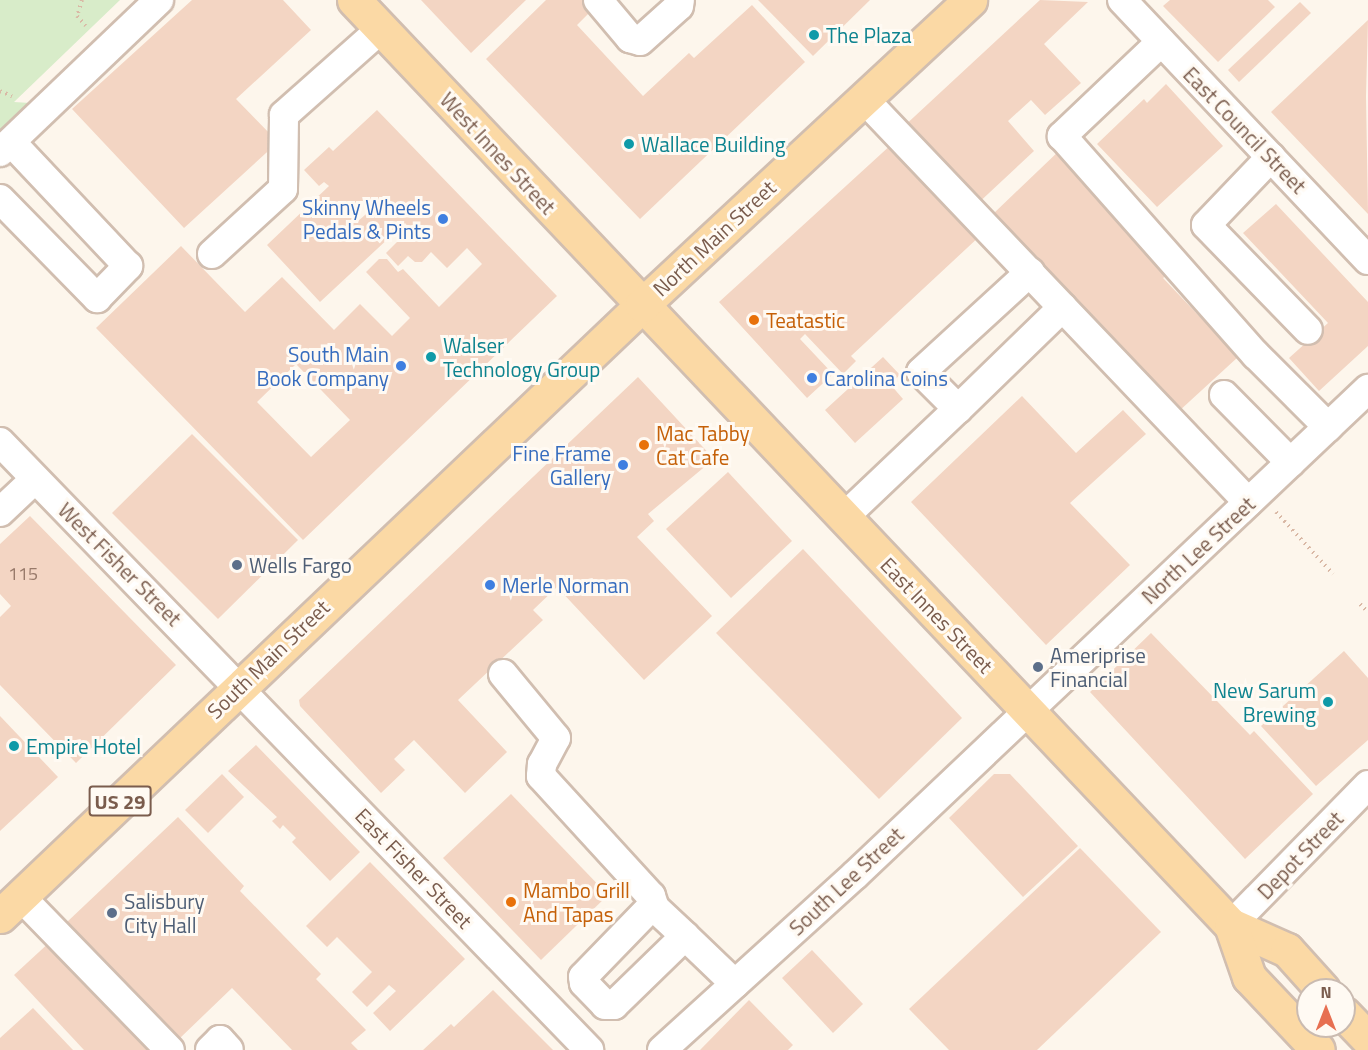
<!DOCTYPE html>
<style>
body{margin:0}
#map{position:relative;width:1368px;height:1050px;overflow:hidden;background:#fdf6ec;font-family:"Titillium Web",sans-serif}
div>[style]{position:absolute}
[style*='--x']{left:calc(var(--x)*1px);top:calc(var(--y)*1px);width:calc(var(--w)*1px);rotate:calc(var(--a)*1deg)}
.green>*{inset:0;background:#d8ecc9}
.building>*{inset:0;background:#f3d5c3}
.path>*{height:4px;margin-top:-2px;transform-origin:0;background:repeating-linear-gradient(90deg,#d9b8a5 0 1.5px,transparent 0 6px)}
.roads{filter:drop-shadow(2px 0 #d1beb0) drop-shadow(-2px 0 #d1beb0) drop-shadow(0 2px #d1beb0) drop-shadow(0 -2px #d1beb0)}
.minor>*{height:28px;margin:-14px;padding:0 14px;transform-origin:14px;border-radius:14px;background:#fff}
.major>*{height:33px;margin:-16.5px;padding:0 16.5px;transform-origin:16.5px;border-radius:16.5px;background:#fbd9a5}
.dots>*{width:16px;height:16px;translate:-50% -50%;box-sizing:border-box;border:3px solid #fffaf3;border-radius:50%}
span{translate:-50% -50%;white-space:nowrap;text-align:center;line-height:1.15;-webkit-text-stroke:6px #fffaf3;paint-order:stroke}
.number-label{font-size:18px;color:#987a6a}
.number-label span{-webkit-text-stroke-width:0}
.shield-label span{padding:2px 4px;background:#fffaf3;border:2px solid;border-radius:4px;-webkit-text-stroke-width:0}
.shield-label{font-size:20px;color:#7a5c4d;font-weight:700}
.culture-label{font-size:21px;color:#0d838f}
.left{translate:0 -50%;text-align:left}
.right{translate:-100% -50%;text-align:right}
.street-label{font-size:21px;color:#7a5c4d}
.shop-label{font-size:21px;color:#366cbe}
.food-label{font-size:21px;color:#c56008}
.service-label{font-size:21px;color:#4e5e75}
.north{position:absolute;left:1296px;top:978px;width:60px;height:60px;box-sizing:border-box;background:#fffaf3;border:2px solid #cabbb1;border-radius:50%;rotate:0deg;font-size:16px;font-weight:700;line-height:24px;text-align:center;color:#7a5c4d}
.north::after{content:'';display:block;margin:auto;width:21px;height:27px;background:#e76f51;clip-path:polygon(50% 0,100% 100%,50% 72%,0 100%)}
</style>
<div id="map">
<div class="green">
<div style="clip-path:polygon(0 0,120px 0,14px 102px,30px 103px,31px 108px,0 130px)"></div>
</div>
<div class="building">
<div style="clip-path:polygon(192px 0,283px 0,311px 30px,236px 99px,278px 142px,184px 228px,72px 109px)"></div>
<div style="clip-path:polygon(421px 0,526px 0,471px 53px)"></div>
<div style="clip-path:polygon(546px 0,583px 0,592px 10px,577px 25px,643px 96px,689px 53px,694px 58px,752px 5px,805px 62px,640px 219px,486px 59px)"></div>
<div style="clip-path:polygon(758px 0,870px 0,813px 56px)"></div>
<div style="clip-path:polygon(1040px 0,1088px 2px,1044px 44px,1081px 83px,1045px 115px,1031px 100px,1008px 121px,1034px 151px,974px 207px,901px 129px)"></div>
<div style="clip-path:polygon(1170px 0,1268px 0,1275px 7px,1218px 62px,1163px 6px)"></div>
<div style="clip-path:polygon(1300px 2px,1311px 13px,1239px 82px,1228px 70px)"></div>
<div style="clip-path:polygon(1368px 20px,1366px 96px,1368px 214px,1271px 112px)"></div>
<div style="clip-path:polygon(1166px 84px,1223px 146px,1157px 207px,1097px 144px,1144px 99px,1147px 103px)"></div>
<div style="clip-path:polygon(evenodd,377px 110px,557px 296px,303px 540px,96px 328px,181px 246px,245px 312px,282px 277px,334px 330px,360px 304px,392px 336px,410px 318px,366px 272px,379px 259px,387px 259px,398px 272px,403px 269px,439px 307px,482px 264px,467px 248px,447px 268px,431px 252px,422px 262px,415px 262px,408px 256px,398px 266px,386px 253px,410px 229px,405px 223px,320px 302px,267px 245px,329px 186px,324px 182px,319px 186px,304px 170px,329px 147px,333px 151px,377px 110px,365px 199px,374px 207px,357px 222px,350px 214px,365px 199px,377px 110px,296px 364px,350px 420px,311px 457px,257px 402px,296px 364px)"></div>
<div style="clip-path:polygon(893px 143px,981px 235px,851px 356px,856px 361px,843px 374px,805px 334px,800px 339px,833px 374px,807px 398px,719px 302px)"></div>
<div style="clip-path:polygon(1062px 148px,1174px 270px,1163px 278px,1238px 357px,1178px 412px,993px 214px)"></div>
<div style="clip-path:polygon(1276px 204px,1368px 302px,1368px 346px,1319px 391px,1289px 358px,1328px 323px,1243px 233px)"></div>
<div style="clip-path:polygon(883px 357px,900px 375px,890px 384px,903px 399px,855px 443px,825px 410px)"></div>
<div style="clip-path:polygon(638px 377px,714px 459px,648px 514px,654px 521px,637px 537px,712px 616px,644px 680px,557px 587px,533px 610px,543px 620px,458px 700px,507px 752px,465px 793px,414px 740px,394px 759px,405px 770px,381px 793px,300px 706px,299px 700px)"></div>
<div style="clip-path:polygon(1022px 396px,1076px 453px,1123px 410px,1146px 434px,1070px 503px,1130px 565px,1046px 645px,911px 502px)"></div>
<div style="clip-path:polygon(192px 434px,298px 540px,218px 619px,112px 513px)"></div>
<div style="clip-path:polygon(728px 472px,792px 541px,731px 598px,666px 529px)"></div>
<div style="clip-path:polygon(30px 516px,176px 665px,76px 763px,0 685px,0 617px,11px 606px,0 594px,0 544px)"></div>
<div style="clip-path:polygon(803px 549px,962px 718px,879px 799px,716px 633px)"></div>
<div style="clip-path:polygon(1151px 633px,1250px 735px,1254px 731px,1313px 794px,1245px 859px,1090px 692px)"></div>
<div style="clip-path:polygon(1344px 651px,1368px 678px,1368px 740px,1316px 786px,1261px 726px)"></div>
<div style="clip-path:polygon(0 716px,58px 777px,0 831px)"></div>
<div style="clip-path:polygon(256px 745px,360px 852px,330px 881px,292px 842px,296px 838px,283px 825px,280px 829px,272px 821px,277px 817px,228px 771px)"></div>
<div style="clip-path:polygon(222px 774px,244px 797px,208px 833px,185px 810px)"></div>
<div style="clip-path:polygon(994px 774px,1010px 774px,1078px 846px,1023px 897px,949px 818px)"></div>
<div style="clip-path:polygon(511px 794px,608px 895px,541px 960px,443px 858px)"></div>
<div style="clip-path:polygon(178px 817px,244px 886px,240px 891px,321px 974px,316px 979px,366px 1030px,351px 1043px,358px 1050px,292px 1050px,232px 988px,179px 1039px,67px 922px)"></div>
<div style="clip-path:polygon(1080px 848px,1161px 932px,1037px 1050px,949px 1050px,909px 1009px)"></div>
<div style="clip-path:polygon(370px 862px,465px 959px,390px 1031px,373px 1013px,396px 991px,389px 985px,367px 1007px,352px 992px,372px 972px,337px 937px,327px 947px,306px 926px)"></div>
<div style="clip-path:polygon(52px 940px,152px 1047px,149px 1050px,84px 1050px,14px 975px)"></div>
<div style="clip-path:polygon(812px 950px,863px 1004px,833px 1033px,782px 978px)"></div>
<div style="clip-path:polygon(493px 990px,553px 1050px,423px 1050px,451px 1024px,454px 1027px)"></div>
<div style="clip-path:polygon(749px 1000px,793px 1045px,788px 1050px,700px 1050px)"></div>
<div style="clip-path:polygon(33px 1008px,73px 1050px,0 1050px,0 1038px)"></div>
</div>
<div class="path">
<div style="--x:82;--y:0;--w:17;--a:107"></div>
<div style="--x:77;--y:16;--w:13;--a:48"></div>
<div style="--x:0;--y:91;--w:13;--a:23"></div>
<div style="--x:1276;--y:512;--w:84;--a:47.4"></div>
<div style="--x:1360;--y:604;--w:11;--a:45"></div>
</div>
<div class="roads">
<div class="minor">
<div style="--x:598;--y:0;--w:50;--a:49.9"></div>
<div style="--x:630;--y:38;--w:10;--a:17"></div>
<div style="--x:640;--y:41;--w:52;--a:-41.9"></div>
<div style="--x:679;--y:6;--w:6;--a:-81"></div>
<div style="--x:1122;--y:0;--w:358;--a:46.6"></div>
<div style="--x:1161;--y:42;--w:137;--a:136.5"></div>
<div style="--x:1062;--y:136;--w:293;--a:48.5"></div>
<div style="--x:1256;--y:355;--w:102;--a:45"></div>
<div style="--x:864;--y:99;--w:557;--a:46.38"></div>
<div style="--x:0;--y:152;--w:220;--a:-43.7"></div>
<div style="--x:1271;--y:157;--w:94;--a:133.7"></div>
<div style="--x:1206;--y:225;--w:146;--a:45.8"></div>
<div style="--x:0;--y:199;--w:139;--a:45.6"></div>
<div style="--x:97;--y:298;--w:45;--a:-45.9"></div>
<div style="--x:128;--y:266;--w:170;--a:-133.3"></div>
<div style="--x:212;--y:254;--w:96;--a:-42.5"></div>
<div style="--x:283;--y:189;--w:74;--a:-89.2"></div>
<div style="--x:284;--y:115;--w:130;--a:-41.6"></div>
<div style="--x:1224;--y:395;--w:95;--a:45.4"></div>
<div style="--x:958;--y:409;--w:146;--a:-44.2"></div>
<div style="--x:0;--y:442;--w:847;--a:45.91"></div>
<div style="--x:0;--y:512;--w:48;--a:-43.3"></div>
<div style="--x:844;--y:517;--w:157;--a:-43.5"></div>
<div style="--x:958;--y:409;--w:52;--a:-135"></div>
<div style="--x:921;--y:372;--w:148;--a:-42.5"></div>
<div style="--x:503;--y:674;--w:83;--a:50.4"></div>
<div style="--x:556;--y:738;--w:30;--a:118"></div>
<div style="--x:542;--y:764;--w:12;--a:95"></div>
<div style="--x:541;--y:776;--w:163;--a:47.5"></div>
<div style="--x:651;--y:896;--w:13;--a:72"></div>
<div style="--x:20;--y:896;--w:215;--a:45.8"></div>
<div style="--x:1231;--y:925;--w:196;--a:-45.6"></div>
<div style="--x:685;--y:936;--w:41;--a:-137"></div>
<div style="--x:655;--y:908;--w:7;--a:164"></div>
<div style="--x:648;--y:910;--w:93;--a:134.1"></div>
<div style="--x:583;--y:977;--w:6;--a:81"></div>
<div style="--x:584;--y:983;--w:30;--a:46"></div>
<div style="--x:605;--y:1005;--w:9;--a:0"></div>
<div style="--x:614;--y:1005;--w:99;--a:-44.2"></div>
<div style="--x:685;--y:936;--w:69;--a:43.8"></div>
<div style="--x:210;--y:1050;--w:14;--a:-45"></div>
<div style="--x:220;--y:1040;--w:13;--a:48"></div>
<div style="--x:662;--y:1050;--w:261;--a:-42.2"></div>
<div style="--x:855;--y:875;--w:707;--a:-43.45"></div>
</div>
<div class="major">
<div style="--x:354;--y:0;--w:1275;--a:46.53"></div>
<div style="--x:1231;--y:925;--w:61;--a:24.1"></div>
<div style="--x:1287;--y:950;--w:54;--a:48"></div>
<div style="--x:0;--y:916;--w:886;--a:-43.58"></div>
<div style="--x:642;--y:305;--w:448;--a:-42.9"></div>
<div style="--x:1231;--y:925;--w:55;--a:70.9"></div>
<div style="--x:1249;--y:977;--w:100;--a:46.6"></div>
<div style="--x:1344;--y:1014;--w:35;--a:46"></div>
</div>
</div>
<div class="dots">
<div style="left:814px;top:35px;background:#0f9aa8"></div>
<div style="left:629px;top:144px;background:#0f9aa8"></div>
<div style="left:443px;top:219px;background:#3f7fe0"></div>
<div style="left:754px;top:320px;background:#e8710a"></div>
<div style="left:431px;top:357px;background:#0f9aa8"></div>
<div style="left:401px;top:366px;background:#3f7fe0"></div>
<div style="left:812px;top:378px;background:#3f7fe0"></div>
<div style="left:644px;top:445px;background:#e8710a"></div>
<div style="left:623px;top:465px;background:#3f7fe0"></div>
<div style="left:237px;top:565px;background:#5c6f8a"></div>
<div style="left:490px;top:585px;background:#3f7fe0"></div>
<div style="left:1038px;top:667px;background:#5c6f8a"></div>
<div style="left:1328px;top:702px;background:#0f9aa8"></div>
<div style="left:14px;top:746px;background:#0f9aa8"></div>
<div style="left:511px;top:902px;background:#e8710a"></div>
<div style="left:112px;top:913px;background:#5c6f8a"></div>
</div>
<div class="number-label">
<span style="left:23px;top:574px">115</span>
</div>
<div class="shield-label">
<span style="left:120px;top:801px">US 29</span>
</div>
<div class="culture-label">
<span class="left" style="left:826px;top:35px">The Plaza</span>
<span class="left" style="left:641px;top:144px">Wallace Building</span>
<span class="left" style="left:443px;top:357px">Walser<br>Technology Group</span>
<span class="right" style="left:1316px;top:702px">New Sarum<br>Brewing</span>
<span class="left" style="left:26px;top:746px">Empire Hotel</span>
</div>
<div class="street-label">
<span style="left:1245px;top:130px;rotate:46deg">East Council Street</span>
<span style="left:498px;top:153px;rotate:47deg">West Innes Street</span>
<span style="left:714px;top:238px;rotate:-43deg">North Main Street</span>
<span style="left:1198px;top:550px;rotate:-43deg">North Lee Street</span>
<span style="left:120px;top:564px;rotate:45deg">West Fisher Street</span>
<span style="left:937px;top:615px;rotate:46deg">East Innes Street</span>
<span style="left:268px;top:659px;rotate:-44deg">South Main Street</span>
<span style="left:1300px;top:855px;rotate:-46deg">Depot Street</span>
<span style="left:414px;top:868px;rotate:46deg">East Fisher Street</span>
<span style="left:846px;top:881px;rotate:-43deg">South Lee Street</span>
</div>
<div class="shop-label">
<span class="right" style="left:431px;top:219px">Skinny Wheels<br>Pedals &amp; Pints</span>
<span class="right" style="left:389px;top:366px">South Main<br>Book Company</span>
<span class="left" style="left:824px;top:378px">Carolina Coins</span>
<span class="right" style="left:611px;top:465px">Fine Frame<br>Gallery</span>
<span class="left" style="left:502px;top:585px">Merle Norman</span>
</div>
<div class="food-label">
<span class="left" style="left:766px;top:320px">Teatastic</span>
<span class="left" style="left:656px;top:445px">Mac Tabby<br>Cat Cafe</span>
<span class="left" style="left:523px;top:902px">Mambo Grill<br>And Tapas</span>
</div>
<div class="service-label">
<span class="left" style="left:249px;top:565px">Wells Fargo</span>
<span class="left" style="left:1050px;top:667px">Ameriprise<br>Financial</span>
<span class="left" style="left:124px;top:913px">Salisbury<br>City Hall</span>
</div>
<div class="north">N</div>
</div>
